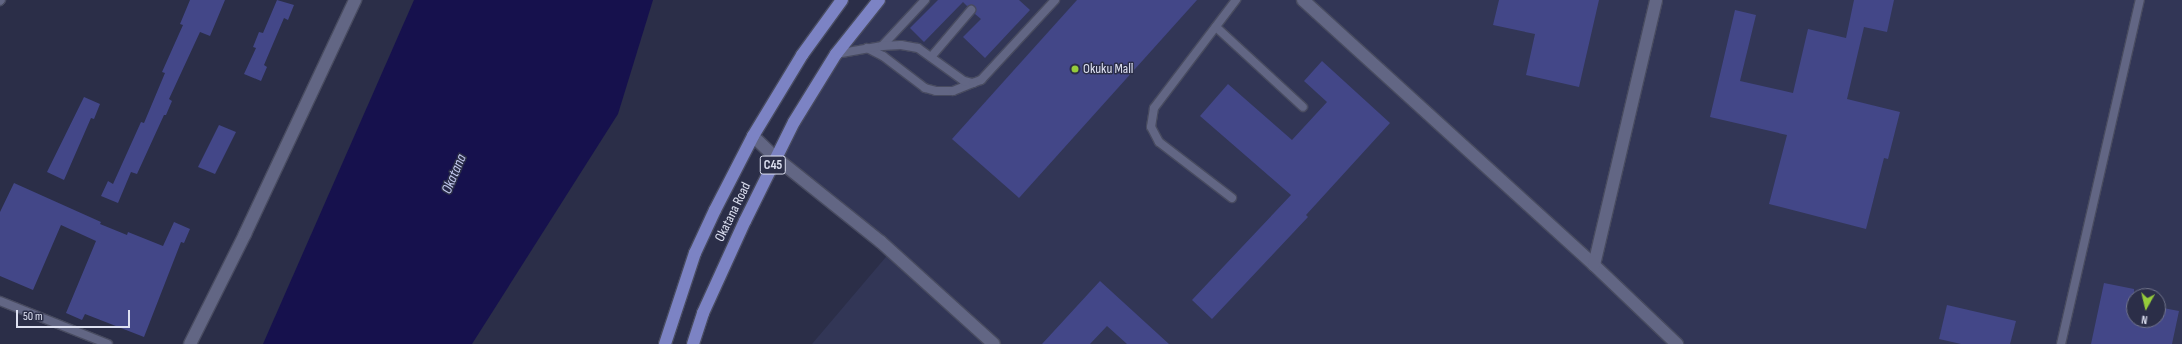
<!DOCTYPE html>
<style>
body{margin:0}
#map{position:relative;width:2182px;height:344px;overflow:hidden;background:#2b2e48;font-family:"Sofia Sans Condensed",sans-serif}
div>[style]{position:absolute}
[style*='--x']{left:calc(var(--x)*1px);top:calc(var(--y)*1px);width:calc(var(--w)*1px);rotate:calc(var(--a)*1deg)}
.built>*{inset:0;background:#323656}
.water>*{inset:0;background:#16114d}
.building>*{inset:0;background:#434788}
.roads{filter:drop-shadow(1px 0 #484b60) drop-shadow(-1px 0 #484b60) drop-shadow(0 1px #484b60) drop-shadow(0 -1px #484b60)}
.lane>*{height:8px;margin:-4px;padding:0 4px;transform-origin:4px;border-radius:4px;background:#626684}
.street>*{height:12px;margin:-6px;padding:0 6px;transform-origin:6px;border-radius:6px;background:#626684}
.primary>*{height:12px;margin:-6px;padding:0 6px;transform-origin:6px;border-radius:6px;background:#7c83c4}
.dots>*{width:11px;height:11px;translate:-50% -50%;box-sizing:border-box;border:2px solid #2b2e48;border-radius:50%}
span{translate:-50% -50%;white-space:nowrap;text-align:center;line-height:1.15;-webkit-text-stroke:3px #2b2e48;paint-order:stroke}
.shield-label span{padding:1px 3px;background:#2b2e48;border:1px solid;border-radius:3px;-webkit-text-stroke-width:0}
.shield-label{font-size:13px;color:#dde0f1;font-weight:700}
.poi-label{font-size:14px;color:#dde0f1}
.left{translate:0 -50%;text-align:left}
.street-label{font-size:14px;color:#dde0f1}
.water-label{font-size:15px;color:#c2c8ef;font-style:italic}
.north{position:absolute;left:2126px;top:288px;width:40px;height:40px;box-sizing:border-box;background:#2b2e48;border:1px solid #72758c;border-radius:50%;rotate:188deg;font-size:11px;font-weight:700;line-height:16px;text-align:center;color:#dde0f1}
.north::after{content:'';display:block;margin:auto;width:14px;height:18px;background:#95cc3b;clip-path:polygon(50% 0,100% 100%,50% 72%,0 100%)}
.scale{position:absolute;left:16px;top:310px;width:114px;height:18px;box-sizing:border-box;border:2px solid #dde0f1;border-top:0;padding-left:5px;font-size:12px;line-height:14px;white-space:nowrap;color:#dde0f1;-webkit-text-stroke:3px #2b2e48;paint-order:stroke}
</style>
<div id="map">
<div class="built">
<div style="clip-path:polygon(evenodd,885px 0,2182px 0,2182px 344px,812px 344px,891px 251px,779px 158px,834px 66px,885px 0,2134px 296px,2158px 296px,2158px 320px,2134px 320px,2134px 296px)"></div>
</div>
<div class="water">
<div style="clip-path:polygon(414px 0,653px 0,618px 114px,472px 344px,263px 344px)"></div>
</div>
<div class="building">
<div style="clip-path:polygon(190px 0,225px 0,210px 36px,200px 32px,169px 99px,172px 101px,166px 115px,164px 115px,137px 174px,131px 172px,118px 203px,101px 196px,108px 181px,113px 184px,141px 122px,144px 123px,165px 73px,162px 72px,183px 25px,180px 24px)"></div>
<div style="clip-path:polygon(277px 0,294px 5px,288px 20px,284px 18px,264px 65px,267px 67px,261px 81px,244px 74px,256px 48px,253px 47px,259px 32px,263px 33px)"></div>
<div style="clip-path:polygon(938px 0,1019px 0,1030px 10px,985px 58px,963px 37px,981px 19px,975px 14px,976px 9px,972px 5px,967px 6px,963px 2px,924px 42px,910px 28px)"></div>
<div style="clip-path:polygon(1077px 0,1197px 0,1019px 198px,952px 139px)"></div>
<div style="clip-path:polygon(1499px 0,1599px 0,1579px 87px,1526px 75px,1535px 34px,1493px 25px)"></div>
<div style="clip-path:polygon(1854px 0,1894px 0,1887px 32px,1864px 27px,1847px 99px,1900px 112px,1888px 159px,1884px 158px,1866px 229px,1769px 204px,1787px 135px,1710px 117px,1735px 10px,1756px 15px,1740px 81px,1793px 93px,1808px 29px,1846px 38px)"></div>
<div style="clip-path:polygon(1322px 61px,1390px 123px,1306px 215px,1308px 217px,1212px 319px,1192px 300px,1291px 195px,1200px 116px,1228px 84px,1292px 140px,1327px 102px,1304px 81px)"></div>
<div style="clip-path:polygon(84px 97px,100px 104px,94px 119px,91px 118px,64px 180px,47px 172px)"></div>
<div style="clip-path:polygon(219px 125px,236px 132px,215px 174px,198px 167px)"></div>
<div style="clip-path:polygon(14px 183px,101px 222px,100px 224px,127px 235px,128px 232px,163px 246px,174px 222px,190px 229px,184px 243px,181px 242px,144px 337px,85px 314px,82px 320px,66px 313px,96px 241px,61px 225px,33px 290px,0 276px,0 212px)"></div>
<div style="clip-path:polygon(1100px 281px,1169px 344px,1127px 344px,1107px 326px,1090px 344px,1042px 344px)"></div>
<div style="clip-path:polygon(2104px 283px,2134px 289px,2134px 320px,2158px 320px,2158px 307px,2179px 311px,2172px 344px,2091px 344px)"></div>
<div style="clip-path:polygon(1947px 305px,2016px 321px,2010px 344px,1961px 344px,1939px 339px)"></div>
</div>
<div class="roads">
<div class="lane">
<div style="--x:0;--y:1;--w:1;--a:-45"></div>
<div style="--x:1216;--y:27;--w:118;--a:42.6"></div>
<div style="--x:882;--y:46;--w:63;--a:-46.9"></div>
<div style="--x:867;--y:48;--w:18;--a:27"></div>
<div style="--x:883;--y:56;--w:53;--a:37.3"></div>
<div style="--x:925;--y:88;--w:11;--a:15"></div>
<div style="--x:936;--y:91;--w:17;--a:0"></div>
<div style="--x:953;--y:91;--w:22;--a:-22"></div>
<div style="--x:836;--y:54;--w:47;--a:-9.9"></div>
<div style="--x:882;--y:46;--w:19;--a:-3"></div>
<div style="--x:901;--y:45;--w:17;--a:10"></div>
<div style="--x:918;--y:48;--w:57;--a:35.7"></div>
<div style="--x:964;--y:81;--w:9;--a:13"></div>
<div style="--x:973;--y:83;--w:9;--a:-21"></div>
<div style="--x:981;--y:80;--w:109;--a:-47.2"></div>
<div style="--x:931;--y:57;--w:62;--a:-49.6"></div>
<div style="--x:1232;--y:198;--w:92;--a:-142.5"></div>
<div style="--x:1159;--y:142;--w:17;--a:-118"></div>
<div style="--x:1151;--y:127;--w:19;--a:-81"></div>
<div style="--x:1154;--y:108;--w:136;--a:-52.8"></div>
<div style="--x:0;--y:301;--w:116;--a:21.7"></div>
<div style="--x:2061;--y:344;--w:353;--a:-77.1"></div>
</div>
<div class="street">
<div style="--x:1303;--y:0;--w:394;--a:42.3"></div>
<div style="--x:1594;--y:265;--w:115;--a:43.6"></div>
<div style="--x:753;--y:136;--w:32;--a:44"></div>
<div style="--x:776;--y:158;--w:134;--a:38.7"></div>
<div style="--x:881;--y:242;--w:152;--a:42.1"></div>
<div style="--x:1594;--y:265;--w:272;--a:-76.8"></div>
<div style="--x:190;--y:344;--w:123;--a:-63.4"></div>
<div style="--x:245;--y:234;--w:259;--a:-64.8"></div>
</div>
<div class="primary">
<div style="--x:665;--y:344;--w:96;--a:-71.8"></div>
<div style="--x:695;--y:253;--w:47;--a:-65.1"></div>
<div style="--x:715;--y:210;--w:83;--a:-62.8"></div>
<div style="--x:753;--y:136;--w:95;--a:-58.8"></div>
<div style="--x:802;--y:55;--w:68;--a:-54"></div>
<div style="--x:693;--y:344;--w:33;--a:-72"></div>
<div style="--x:703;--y:313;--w:101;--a:-65.5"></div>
<div style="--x:745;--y:221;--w:110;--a:-63.7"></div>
<div style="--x:794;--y:122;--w:80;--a:-58.3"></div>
<div style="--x:836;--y:54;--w:69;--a:-51.5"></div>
</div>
</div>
<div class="dots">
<div style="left:1075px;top:69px;background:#95cc3b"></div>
</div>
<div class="shield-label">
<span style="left:773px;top:165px">C45</span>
</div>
<div class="poi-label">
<span class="left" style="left:1083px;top:69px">Okuku Mall</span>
</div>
<div class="street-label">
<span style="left:733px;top:212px;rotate:-64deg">Okatana Road</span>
</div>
<div class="water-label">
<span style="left:454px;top:174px;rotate:-67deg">Okatana</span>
</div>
<div class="north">N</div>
<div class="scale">50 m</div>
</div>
